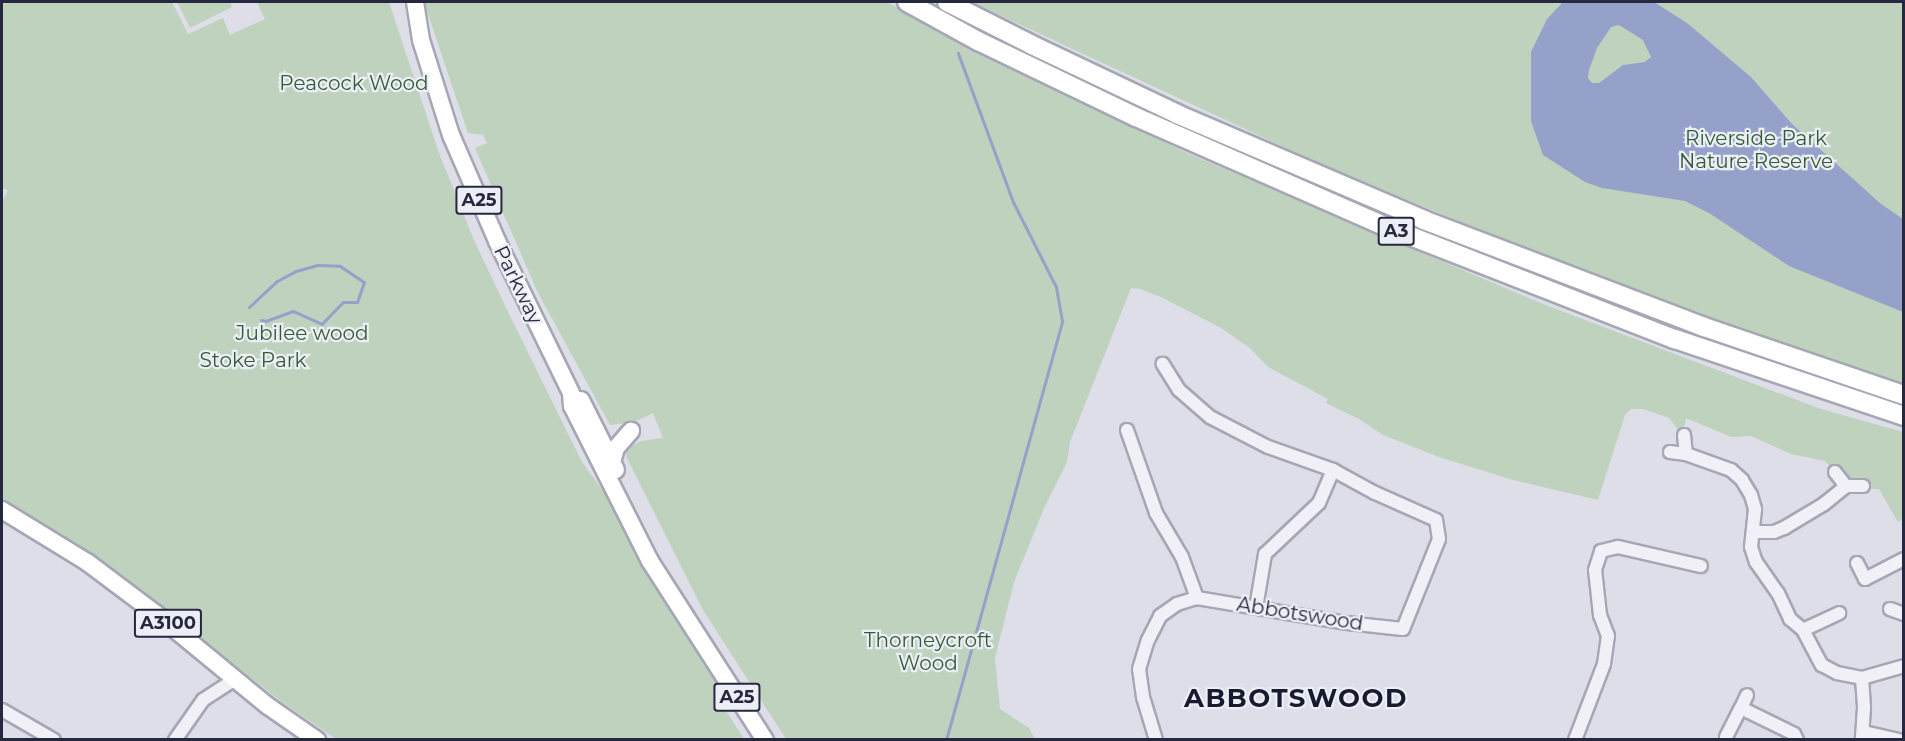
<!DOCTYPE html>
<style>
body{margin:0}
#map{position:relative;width:1905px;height:741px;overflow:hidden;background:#dddee8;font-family:Montserrat,sans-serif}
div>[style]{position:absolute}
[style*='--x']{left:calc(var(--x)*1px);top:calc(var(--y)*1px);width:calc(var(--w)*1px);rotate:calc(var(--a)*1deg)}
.green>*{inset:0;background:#bed2be}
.water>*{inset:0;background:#96a1ca}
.stream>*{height:3px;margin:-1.5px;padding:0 1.5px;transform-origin:1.5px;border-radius:1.5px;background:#96a1ca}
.roads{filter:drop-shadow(2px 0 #a6a7b5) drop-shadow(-2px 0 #a6a7b5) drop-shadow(0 2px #a6a7b5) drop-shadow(0 -2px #a6a7b5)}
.minor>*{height:12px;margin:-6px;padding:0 6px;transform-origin:6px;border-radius:6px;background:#f0f0f6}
.major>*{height:16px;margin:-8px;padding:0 8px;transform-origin:8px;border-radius:8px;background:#fff}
.highway>*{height:18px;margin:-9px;padding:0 9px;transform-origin:9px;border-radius:9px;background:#fff}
span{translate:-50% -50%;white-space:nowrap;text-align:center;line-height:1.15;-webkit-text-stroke:4.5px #eceef5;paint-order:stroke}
.shield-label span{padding:2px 4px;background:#eceef5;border:2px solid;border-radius:4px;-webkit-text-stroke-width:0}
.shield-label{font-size:18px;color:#26283f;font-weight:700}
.park-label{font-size:20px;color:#335b36}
.street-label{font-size:20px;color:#26283f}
.district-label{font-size:26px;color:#181a2f;font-weight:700;letter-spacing:1.5px}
.frame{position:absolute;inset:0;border:3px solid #26283f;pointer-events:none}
</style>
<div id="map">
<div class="green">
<div style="clip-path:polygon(2px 2px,172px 2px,188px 34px,223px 18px,230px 35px,265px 19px,257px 2px,389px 2px,439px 153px,473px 238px,509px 314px,582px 462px,630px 528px,725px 688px,717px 697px,744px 739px,336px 739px,279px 700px,122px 575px,67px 538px,2px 501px,2px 202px,8px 190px,2px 188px)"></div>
<div style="clip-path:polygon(177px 2px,230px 2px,232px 7px,190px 28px)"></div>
<div style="clip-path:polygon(424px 2px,887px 2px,957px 40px,1187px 153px,1543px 304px,1818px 408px,1903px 432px,1903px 519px,1898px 522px,1879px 489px,1858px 489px,1843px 482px,1825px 461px,1791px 454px,1751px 436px,1731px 437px,1686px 418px,1683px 431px,1680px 432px,1669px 418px,1643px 409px,1631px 409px,1625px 415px,1598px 500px,1513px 480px,1439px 457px,1383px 435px,1359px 419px,1326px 403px,1328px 399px,1268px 367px,1250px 348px,1221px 328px,1161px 297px,1140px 289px,1131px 288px,1070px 442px,1067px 462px,1045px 506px,1014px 582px,995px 658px,1000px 709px,1029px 728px,1035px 739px,786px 739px,703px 610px,627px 458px,626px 453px,632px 446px,641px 441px,663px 438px,653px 413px,634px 422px,610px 425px,537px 291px,475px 148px,487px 143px,483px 135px,468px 133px)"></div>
<div style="clip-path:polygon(971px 2px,1903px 2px,1903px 383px,1740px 329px,1543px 256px,1316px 162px)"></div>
</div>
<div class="water">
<div style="clip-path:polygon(evenodd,1563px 2px,1654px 2px,1687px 23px,1751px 77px,1792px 124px,1881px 204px,1903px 219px,1903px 312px,1789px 266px,1709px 213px,1685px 201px,1602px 188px,1585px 182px,1543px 155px,1531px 121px,1531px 52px,1547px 19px,1563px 2px,1619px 25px,1643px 40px,1651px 57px,1645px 62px,1623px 65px,1599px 83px,1592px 83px,1588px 78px,1589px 70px,1597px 48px,1611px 27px,1619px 25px)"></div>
</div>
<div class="stream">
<div style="--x:249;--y:307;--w:38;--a:-43"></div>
<div style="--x:277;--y:281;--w:21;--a:-28"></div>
<div style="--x:296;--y:271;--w:22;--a:-16"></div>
<div style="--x:317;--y:265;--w:23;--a:2"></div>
<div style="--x:340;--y:266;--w:29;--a:34"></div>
<div style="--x:364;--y:282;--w:21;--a:109"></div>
<div style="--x:357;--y:302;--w:14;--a:180"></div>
<div style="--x:343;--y:302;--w:30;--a:134"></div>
<div style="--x:322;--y:324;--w:32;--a:-156"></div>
<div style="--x:293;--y:311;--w:29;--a:160"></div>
<div style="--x:266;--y:321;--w:5;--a:-169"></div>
<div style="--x:946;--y:740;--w:435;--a:-74.5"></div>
<div style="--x:1062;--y:321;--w:35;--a:-100"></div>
<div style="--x:1056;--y:287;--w:95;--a:-116.8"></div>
<div style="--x:1013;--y:202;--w:159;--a:-110.3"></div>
</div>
<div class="roads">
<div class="minor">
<div style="--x:1127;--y:430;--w:88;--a:70.7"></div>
<div style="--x:1156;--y:513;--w:51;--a:59.4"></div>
<div style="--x:1182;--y:557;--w:44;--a:69.9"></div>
<div style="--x:1684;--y:435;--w:19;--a:84"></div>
<div style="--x:1670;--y:452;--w:16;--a:7"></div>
<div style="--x:1686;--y:454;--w:48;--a:19.6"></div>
<div style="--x:1731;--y:470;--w:15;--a:42"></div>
<div style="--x:1742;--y:480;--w:17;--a:59"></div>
<div style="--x:1751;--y:495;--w:15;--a:74"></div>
<div style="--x:1755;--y:509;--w:38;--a:96"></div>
<div style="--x:1751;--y:547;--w:16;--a:72"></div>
<div style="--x:1756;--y:562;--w:38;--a:55"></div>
<div style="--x:1778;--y:593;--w:29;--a:65"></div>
<div style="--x:1790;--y:619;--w:17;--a:40"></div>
<div style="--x:1803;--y:630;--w:40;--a:62"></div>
<div style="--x:1822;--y:665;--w:17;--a:28"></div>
<div style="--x:1837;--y:673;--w:25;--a:11"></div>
<div style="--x:1862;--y:678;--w:44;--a:-15.9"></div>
<div style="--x:1835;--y:472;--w:18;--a:52"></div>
<div style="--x:1753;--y:532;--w:21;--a:0"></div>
<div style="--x:1774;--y:532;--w:11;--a:-22"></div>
<div style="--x:1784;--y:528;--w:47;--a:-31"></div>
<div style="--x:1824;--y:504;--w:28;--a:-39"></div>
<div style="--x:1846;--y:486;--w:17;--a:0"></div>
<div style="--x:1857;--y:563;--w:18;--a:63"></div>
<div style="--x:1865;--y:579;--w:44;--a:-27.1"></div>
<div style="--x:1256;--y:608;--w:55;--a:-80.5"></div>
<div style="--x:1265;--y:554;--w:74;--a:-43.4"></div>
<div style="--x:1319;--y:503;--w:36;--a:-67"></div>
<div style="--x:1890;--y:609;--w:15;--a:20"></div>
<div style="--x:1803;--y:630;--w:40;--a:-25"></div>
<div style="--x:1862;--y:678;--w:30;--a:86"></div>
<div style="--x:1864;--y:708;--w:32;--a:94"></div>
<div style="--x:1741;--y:708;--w:14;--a:-65"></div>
<div style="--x:2;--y:710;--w:60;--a:30"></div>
<div style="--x:1864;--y:732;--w:36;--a:13"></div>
<div style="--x:1726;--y:737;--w:33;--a:-63"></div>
<div style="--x:1741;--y:708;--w:59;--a:26.1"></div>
<div style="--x:1794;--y:734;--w:7;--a:63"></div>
<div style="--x:175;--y:740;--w:49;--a:-55"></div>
<div style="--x:203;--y:700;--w:38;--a:-33"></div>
<div style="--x:1156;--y:740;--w:45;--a:-106.8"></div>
<div style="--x:1143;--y:697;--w:28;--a:-98"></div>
<div style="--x:1139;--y:669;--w:30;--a:-73"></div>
<div style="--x:1148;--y:640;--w:27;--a:-63"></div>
<div style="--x:1160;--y:616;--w:21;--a:-35"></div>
<div style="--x:1177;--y:604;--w:21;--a:-17"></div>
<div style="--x:1197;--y:598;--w:152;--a:9.5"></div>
<div style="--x:1347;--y:623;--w:56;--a:6.1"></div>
<div style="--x:1403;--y:629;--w:97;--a:-68.2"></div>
<div style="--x:1439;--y:539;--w:19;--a:-99"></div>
<div style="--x:1436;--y:520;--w:67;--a:-156.1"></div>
<div style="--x:1375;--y:493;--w:48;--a:-151.3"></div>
<div style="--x:1333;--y:470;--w:69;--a:-160.5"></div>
<div style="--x:1268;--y:447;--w:65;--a:-152.7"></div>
<div style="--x:1210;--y:417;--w:41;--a:-138.9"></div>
<div style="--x:1179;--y:390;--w:31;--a:-122"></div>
<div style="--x:1575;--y:740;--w:81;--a:-69.1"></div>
<div style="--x:1604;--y:664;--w:28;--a:-82"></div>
<div style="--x:1608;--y:636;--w:22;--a:-111"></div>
<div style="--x:1600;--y:615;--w:45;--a:-96.3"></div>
<div style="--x:1595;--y:570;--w:20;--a:-72"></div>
<div style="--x:1601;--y:551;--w:17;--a:-13"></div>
<div style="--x:1618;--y:547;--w:85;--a:12.9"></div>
</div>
<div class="major">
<div style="--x:415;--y:2;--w:38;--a:81"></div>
<div style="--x:421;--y:40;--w:100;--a:72.5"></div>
<div style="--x:451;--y:135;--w:116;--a:66.5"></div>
<div style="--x:497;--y:241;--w:169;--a:64"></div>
<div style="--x:571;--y:393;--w:13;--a:86"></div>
<div style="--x:572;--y:406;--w:174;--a:63.3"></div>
<div style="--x:650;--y:561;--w:213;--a:57.3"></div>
<div style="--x:581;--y:400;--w:78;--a:63.4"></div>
<div style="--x:612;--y:462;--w:15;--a:-74"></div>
<div style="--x:616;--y:448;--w:23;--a:-49"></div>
<div style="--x:2;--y:510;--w:100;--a:31.5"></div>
<div style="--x:87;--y:562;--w:85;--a:36.9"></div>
<div style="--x:155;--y:613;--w:146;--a:39.5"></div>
<div style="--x:268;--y:706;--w:60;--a:34.8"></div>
</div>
<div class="highway">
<div style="--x:907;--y:2;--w:81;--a:28.8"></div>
<div style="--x:978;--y:41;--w:175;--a:25.7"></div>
<div style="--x:1136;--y:117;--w:274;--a:23.7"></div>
<div style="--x:1387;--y:227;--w:309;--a:21.3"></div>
<div style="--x:1675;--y:339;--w:242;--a:18.6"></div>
<div style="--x:947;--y:2;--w:95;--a:26.8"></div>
<div style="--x:1032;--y:45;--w:161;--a:25.4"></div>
<div style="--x:1177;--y:114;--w:269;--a:23.2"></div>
<div style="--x:1424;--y:220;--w:300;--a:20.9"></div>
<div style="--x:1704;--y:327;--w:211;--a:18.8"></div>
</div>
</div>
<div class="shield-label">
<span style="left:479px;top:200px">A25</span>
<span style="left:1396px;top:231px">A3</span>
<span style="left:168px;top:623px">A3100</span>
<span style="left:737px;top:697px">A25</span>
</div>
<div class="park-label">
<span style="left:354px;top:83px">Peacock Wood</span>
<span style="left:1756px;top:150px">Riverside Park<br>Nature Reserve</span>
<span style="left:302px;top:333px">Jubilee wood</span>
<span style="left:253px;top:360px">Stoke Park</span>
<span style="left:928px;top:652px">Thorneycroft<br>Wood</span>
</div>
<div class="street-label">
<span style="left:518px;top:285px;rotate:64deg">Parkway</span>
<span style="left:1300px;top:614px;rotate:9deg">Abbotswood</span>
</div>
<div class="district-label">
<span style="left:1296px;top:699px">ABBOTSWOOD</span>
</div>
<div class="frame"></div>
</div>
